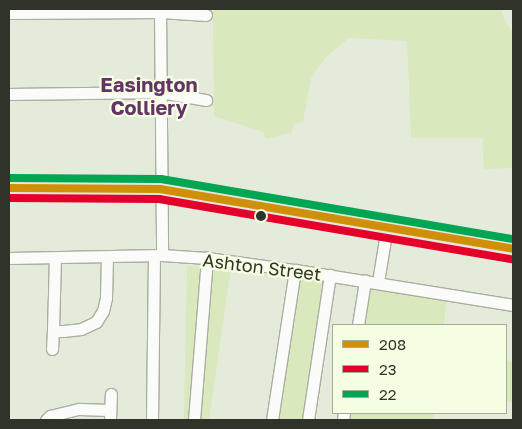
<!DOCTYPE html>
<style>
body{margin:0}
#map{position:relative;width:522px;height:429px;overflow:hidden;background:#e5ebdb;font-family:"Golos Text",sans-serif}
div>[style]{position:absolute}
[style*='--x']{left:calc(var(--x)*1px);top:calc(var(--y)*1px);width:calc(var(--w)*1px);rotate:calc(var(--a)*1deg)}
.green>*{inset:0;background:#dae8bd}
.roads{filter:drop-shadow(1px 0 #aaaea2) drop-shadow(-1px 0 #aaaea2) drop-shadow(0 1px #aaaea2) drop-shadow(0 -1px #aaaea2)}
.minor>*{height:11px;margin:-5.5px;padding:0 5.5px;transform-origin:5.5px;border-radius:5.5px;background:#fbfcfa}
.major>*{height:15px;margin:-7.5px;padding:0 7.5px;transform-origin:7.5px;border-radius:7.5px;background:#e4e8dd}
.bus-1>*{height:8px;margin:-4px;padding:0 4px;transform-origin:4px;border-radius:4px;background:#cf8f08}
.bus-2>*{height:8px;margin:-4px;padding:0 4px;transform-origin:4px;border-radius:4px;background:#e4002b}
.bus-3>*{height:8px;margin:-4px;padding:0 4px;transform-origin:4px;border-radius:4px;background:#00a651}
.dots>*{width:14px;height:14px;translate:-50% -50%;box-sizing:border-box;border:2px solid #f5fee2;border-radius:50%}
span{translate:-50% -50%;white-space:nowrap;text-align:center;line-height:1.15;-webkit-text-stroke:4.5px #f5fee2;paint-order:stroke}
.street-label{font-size:18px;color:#303329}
.quarter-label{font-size:20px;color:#653467;font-weight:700}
.frame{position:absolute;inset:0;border:10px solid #303329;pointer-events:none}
.legend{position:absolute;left:332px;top:324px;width:175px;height:90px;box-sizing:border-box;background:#f5fee2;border:1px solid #a6ad98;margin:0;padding:6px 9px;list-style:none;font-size:15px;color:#303329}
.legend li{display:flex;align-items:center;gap:10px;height:25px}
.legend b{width:25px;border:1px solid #a6ad98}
</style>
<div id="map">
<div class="green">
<div style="clip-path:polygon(213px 9px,501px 9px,505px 22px,513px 32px,513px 168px,484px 169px,482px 138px,411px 138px,407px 41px,349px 38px,325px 58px,311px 78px,303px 122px,294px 124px,291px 133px,266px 139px,263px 132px,214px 116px)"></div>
<div style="clip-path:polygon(187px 266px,231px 267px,209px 420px,184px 420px)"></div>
<div style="clip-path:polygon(295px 270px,330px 275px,308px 420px,272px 420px)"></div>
<div style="clip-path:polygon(365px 281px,447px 294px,444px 325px,358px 325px)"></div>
<div style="clip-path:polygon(506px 361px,513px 362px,513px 402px,506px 401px)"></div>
<div style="clip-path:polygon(344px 413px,434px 413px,433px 420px,343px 420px)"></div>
</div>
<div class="roads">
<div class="minor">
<div style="--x:160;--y:9;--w:246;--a:89.5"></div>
<div style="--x:9;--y:13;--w:151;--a:-0.4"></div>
<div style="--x:160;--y:12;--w:46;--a:3.7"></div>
<div style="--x:9;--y:94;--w:151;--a:-0.8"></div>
<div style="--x:160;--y:92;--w:47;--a:9.9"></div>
<div style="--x:9;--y:258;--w:153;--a:-1.1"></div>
<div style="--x:162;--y:255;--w:45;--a:3.8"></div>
<div style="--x:207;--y:258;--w:89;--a:7.8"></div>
<div style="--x:295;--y:270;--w:221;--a:9.1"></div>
<div style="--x:55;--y:258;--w:73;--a:91.6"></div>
<div style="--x:53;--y:331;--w:10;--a:0"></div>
<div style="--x:63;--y:331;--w:18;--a:-6"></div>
<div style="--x:81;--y:329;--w:17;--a:-25"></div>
<div style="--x:96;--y:322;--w:13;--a:-58"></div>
<div style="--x:103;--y:311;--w:13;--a:-77"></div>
<div style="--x:106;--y:298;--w:41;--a:-88.6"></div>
<div style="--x:378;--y:282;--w:56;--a:-80.7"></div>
<div style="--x:358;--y:325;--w:45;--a:-81"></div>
<div style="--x:52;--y:349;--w:18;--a:-87"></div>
<div style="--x:46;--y:420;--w:6;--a:-45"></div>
<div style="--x:50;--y:416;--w:30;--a:-14"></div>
<div style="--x:79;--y:409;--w:31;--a:2"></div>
<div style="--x:110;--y:420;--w:26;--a:-88"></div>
<div style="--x:152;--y:420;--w:164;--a:-89.3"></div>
<div style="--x:194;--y:420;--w:163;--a:-85.4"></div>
<div style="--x:272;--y:420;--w:152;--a:-81.3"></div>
<div style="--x:308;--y:420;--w:147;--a:-81.4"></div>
<div style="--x:343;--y:420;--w:7;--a:-82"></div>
</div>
<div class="major">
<div style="--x:9;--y:188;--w:151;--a:0.4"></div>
<div style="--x:160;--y:189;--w:358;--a:9.6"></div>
</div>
</div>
<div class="bus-1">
<div style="--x:9;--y:188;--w:151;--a:0.4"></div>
<div style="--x:160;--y:189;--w:358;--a:9.6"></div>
</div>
<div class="bus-2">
<div style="--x:9;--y:198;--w:150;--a:0.4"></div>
<div style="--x:159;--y:199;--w:357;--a:9.7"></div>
</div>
<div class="bus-3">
<div style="--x:9;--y:178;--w:152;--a:0.4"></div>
<div style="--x:161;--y:179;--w:357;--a:9.7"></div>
</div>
<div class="dots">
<div style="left:261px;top:216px;background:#303329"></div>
</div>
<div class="street-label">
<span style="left:262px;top:267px;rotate:7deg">Ashton Street</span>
</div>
<div class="quarter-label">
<span style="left:149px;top:96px">Easington<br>Colliery</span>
</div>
<div class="frame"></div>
<ul class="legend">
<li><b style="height:6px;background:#cf8f08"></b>208</li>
<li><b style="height:6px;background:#e4002b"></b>23</li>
<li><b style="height:6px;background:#00a651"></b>22</li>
</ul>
</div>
